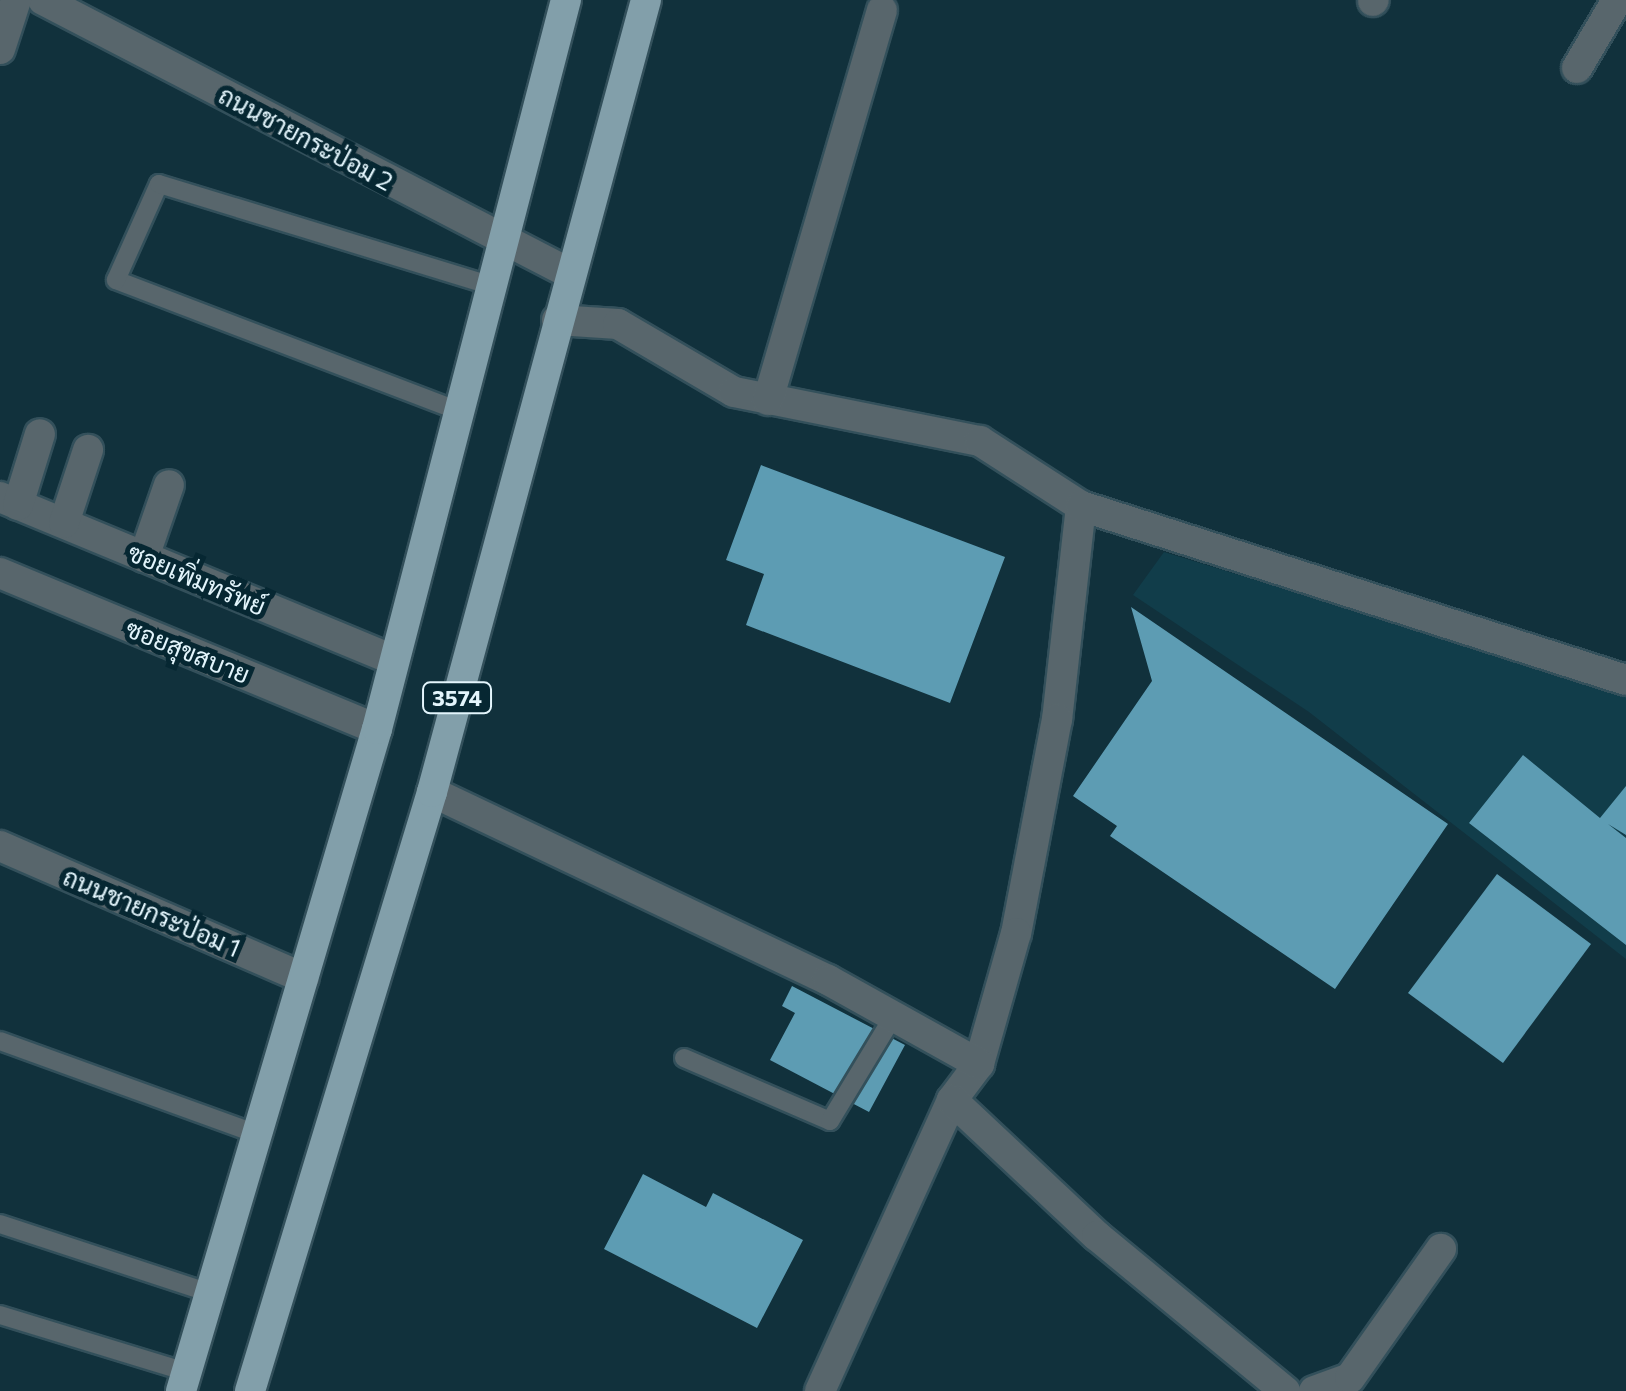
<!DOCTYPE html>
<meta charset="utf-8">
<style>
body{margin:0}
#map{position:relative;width:1626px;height:1391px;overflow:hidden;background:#11313c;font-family:Commissioner,Sarabun,sans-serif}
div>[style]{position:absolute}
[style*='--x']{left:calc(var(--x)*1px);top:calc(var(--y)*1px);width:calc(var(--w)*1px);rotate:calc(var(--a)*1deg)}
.built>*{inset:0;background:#113d4a}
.building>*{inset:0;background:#5d9cb3}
.roads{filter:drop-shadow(2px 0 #33505b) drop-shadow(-2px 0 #33505b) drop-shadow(0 2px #33505b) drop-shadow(0 -2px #33505b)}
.lane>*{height:18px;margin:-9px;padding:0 9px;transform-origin:9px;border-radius:9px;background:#58666c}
.street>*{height:30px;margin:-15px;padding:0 15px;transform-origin:15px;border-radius:15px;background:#58666c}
.primary>*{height:30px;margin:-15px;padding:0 15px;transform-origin:15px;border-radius:15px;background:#829faa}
span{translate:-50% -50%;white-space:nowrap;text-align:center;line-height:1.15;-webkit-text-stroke:10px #062732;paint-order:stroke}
.shield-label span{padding:2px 8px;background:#062732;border:2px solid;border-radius:8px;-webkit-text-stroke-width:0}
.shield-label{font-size:22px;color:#e3f5fc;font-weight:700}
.street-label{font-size:25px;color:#e3f5fc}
</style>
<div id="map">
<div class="built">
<div style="clip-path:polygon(1164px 552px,1626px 693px,1626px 959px,1309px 712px,1133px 595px)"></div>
</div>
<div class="building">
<div style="clip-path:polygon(761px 465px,1005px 557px,950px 703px,746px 625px,764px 574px,726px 560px)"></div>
<div style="clip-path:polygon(1131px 607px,1448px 824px,1335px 989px,1110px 836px,1117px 826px,1073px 796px,1152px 681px)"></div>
<div style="clip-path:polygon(1523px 755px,1600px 818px,1626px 786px,1626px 835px,1608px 824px,1626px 838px,1626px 945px,1469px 823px)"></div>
<div style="clip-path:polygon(1497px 874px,1591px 944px,1503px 1063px,1408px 993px)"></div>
<div style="clip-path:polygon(792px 986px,905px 1045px,869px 1112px,770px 1060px,795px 1013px,782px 1006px)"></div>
<div style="clip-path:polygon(643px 1174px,706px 1207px,713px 1193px,803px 1240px,757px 1328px,604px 1249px)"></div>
</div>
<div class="roads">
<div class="lane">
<div style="--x:456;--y:410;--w:364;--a:-159.1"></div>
<div style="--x:116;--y:280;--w:105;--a:-65.9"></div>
<div style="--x:159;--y:184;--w:343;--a:17"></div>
<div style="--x:0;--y:1041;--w:273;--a:19.9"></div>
<div style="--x:684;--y:1058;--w:159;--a:23.3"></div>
<div style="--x:830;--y:1121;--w:122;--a:-58.8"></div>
<div style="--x:0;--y:1224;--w:221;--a:18.2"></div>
<div style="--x:0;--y:1315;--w:195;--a:17"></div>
</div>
<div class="street">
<div style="--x:43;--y:0;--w:593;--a:27.43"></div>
<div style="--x:1373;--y:1;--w:1;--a:-45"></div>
<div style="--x:0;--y:49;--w:52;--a:-71.9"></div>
<div style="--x:1577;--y:68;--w:79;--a:-59.5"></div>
<div style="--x:557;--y:320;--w:61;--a:3.8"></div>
<div style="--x:618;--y:324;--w:134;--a:30.4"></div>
<div style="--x:734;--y:392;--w:251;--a:11.3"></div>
<div style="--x:980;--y:441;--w:120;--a:32.8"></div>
<div style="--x:1081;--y:506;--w:214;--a:96.4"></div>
<div style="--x:1057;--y:719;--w:218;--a:100.8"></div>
<div style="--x:1016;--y:933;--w:136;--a:105.8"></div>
<div style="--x:979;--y:1064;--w:45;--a:126.9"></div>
<div style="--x:952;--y:1100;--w:320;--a:114.4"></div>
<div style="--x:768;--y:400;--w:406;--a:-73.7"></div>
<div style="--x:0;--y:497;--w:426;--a:22.5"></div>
<div style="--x:18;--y:505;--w:74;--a:-72.8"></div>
<div style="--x:1081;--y:506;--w:572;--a:17.71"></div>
<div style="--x:64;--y:523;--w:77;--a:-71.8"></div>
<div style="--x:144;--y:557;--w:76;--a:-70.9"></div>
<div style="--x:0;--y:573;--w:408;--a:22.5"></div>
<div style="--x:432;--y:792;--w:438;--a:25.4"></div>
<div style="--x:828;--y:980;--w:173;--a:29.1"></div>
<div style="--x:0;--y:846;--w:331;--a:23.5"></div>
<div style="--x:952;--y:1100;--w:199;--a:43.2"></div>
<div style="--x:1097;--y:1236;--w:244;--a:39.5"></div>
<div style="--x:1314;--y:1391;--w:38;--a:-20"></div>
<div style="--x:1350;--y:1378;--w:158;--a:-54.8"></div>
</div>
<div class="primary">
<div style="--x:181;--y:1391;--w:690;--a:-73.51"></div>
<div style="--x:377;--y:729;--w:753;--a:-75.47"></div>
<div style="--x:250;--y:1391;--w:626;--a:-73.1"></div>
<div style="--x:432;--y:792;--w:820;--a:-74.88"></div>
</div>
</div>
<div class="shield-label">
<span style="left:457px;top:698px">3574</span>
</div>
<div class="street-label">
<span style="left:306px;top:138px;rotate:28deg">ถนนชายกระป่อม 2</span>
<span style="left:197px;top:579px;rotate:23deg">ซอยเพิ่มทรัพย์</span>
<span style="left:188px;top:651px;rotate:22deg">ซอยสุขสบาย</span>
<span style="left:152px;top:912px;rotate:23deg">ถนนชายกระป่อม 1</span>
</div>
</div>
